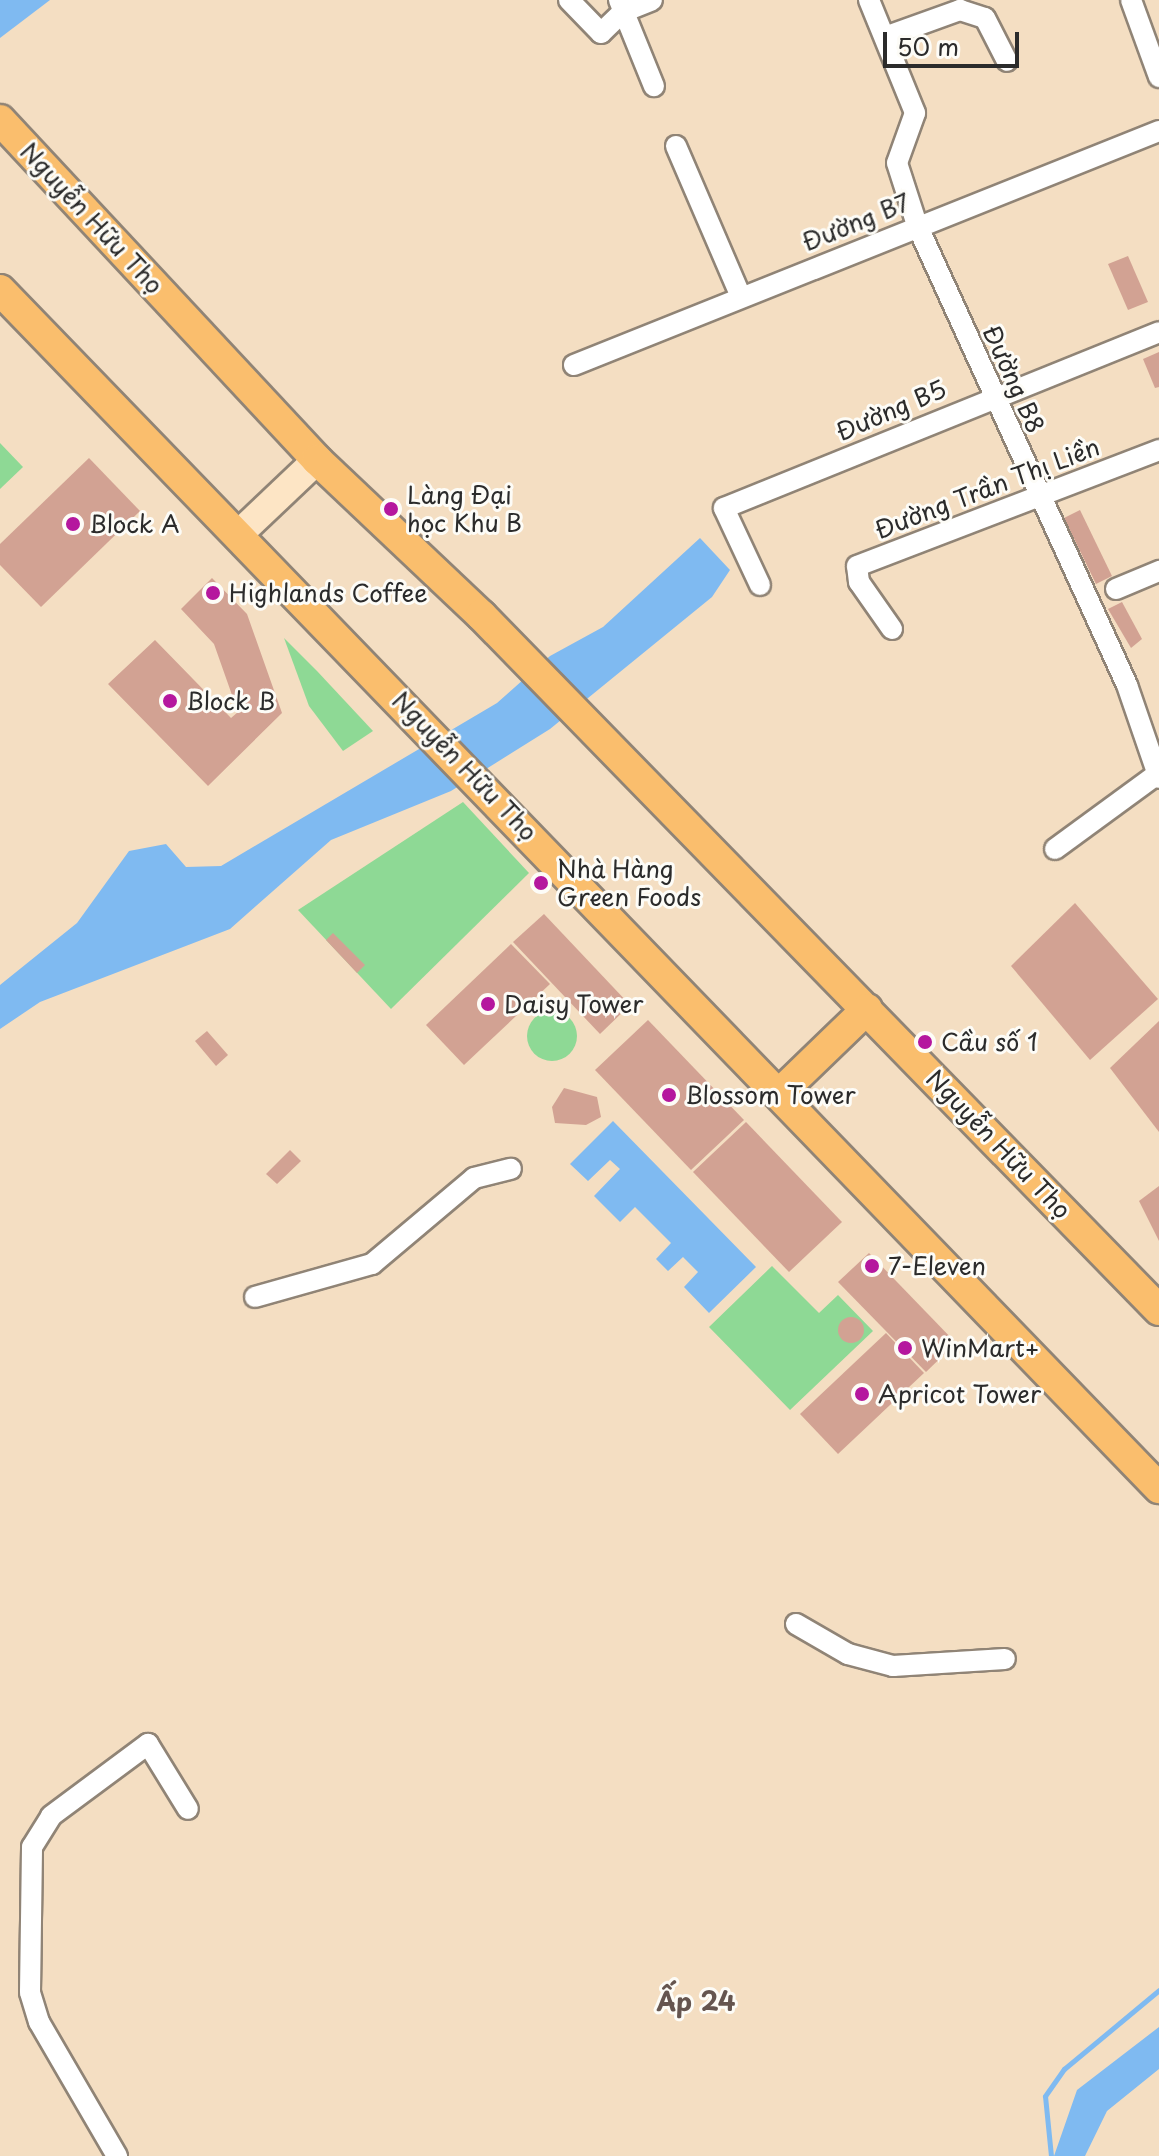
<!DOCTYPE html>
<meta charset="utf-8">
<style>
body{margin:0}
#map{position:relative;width:1159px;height:2156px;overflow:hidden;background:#f4dec2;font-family:"Playpen Sans",sans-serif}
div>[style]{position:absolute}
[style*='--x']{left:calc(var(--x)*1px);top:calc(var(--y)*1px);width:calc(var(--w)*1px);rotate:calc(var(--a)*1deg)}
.green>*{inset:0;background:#8ed995}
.round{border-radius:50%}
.water>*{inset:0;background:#7fbaf1}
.stream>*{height:5px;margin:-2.5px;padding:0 2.5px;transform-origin:2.5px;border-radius:2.5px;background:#7fbaf1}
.building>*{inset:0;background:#d2a293}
.roads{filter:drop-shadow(2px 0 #908476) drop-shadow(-2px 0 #908476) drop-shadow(0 2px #908476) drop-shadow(0 -2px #908476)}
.minor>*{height:20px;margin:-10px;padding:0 10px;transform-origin:10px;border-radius:10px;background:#fff}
.secondary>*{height:28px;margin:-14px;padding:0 14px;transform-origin:14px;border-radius:14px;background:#fde5c5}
.primary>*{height:30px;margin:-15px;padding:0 15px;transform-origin:15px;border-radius:15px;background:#fabe6d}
.dots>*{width:22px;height:22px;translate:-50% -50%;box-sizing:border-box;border:4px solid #fdfcf7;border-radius:50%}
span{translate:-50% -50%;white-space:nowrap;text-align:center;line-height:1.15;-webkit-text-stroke:6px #fdfcf7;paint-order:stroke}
.street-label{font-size:24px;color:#2b2b2b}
.poi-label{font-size:24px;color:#2b2b2b}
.left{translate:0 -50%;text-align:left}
.neighbourhood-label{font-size:26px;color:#65554f;font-weight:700}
.scale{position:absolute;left:883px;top:32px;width:136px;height:36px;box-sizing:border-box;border:4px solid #2b2b2b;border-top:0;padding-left:10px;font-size:24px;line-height:28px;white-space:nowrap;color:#2b2b2b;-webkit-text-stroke:6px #fdfcf7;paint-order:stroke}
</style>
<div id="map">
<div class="green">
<div style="clip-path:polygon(0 443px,23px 467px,0 489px)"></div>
<div style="clip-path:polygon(284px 638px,317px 671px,373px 731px,343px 751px,309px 706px)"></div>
<div style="clip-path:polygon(463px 802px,529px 873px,391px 1009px,298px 910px)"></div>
<div class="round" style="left:527px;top:1011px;width:50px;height:50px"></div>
<div style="clip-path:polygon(772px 1266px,819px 1313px,838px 1295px,873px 1331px,790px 1410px,709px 1327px)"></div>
</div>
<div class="water">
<div style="clip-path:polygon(0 0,50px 0,0 38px)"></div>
<div style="clip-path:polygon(700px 538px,730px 570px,712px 597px,550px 729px,451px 791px,331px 840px,230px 929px,40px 1002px,0 1029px,0 985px,77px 923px,129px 851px,166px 844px,186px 867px,221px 866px,497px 703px,550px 656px,603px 627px)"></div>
<div style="clip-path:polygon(613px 1121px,756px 1267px,709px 1313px,684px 1287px,698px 1272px,683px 1257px,668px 1271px,656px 1259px,671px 1243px,635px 1207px,620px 1222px,594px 1196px,620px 1169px,610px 1160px,588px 1181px,570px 1164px)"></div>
<div style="clip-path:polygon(1159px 2027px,1159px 2069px,1107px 2111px,1085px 2156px,1054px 2156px,1077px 2090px)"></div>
</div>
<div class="stream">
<div style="--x:1051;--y:2156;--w:60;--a:-95.7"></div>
<div style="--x:1045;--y:2096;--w:33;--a:-55"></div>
<div style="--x:1064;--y:2069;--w:124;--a:-39.7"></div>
</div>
<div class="building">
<div style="clip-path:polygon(1128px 256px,1148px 302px,1128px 310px,1108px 264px)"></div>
<div style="clip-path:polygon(1159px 352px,1159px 387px,1155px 388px,1143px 359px)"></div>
<div style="clip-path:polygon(89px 458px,140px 511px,41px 607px,0 565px,0 544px)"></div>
<div style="clip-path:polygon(1080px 510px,1112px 576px,1096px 584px,1064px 518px)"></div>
<div style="clip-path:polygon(212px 578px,247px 614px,282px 713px,208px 786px,108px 684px,155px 640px,231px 718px,238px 712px,214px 644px,181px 609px)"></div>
<div style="clip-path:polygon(1122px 602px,1142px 639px,1131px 648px,1108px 609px)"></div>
<div style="clip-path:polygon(1075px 903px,1158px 999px,1090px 1060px,1011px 966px)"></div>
<div style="clip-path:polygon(544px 914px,630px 1005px,600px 1034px,513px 942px)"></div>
<div style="clip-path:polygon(333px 933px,365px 965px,357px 973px,326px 940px)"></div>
<div style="clip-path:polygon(511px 944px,550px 984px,464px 1065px,426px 1025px)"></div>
<div style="clip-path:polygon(648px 1020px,744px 1120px,691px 1170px,595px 1070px)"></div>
<div style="clip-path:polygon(1159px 1021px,1159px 1132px,1110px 1068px)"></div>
<div style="clip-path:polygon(207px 1031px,228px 1055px,216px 1066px,195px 1041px)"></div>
<div style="clip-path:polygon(564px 1088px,597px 1097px,601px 1117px,586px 1125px,555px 1123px,552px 1107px)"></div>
<div style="clip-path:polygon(746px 1122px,842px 1222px,789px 1272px,693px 1172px)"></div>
<div style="clip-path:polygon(290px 1150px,301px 1161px,277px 1184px,266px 1174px)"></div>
<div style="clip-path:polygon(1159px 1186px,1159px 1241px,1139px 1201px)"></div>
<div style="clip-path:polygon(869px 1253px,956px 1343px,926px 1372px,838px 1282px)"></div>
<div class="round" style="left:838px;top:1317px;width:26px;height:26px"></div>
<div style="clip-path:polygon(886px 1333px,924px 1373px,838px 1454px,800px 1414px)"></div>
</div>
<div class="roads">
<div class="minor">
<div style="--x:569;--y:0;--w:46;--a:45.9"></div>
<div style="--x:601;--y:33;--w:30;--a:-44"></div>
<div style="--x:623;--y:12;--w:31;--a:-22"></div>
<div style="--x:619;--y:0;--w:93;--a:67.9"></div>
<div style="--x:869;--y:0;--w:122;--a:67.8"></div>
<div style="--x:915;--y:113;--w:53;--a:109.8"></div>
<div style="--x:897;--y:163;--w:65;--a:72.1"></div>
<div style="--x:917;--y:225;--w:506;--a:65.46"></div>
<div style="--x:1127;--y:685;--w:98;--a:71"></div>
<div style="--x:1131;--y:0;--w:82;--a:70"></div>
<div style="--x:885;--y:37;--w:80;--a:-19.8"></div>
<div style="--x:960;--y:10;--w:26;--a:18"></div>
<div style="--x:985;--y:18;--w:48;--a:62.9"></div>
<div style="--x:676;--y:146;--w:164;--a:66.7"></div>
<div style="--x:574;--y:365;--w:630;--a:-21.8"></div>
<div style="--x:760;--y:585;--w:85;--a:-115.1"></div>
<div style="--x:724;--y:508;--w:469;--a:-22"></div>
<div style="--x:1116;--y:589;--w:47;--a:-22.7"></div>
<div style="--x:892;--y:629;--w:57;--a:-125.1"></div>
<div style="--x:859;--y:582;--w:16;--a:-97"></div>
<div style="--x:857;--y:566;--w:324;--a:-21"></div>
<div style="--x:1055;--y:849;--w:129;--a:-36.2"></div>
<div style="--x:255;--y:1297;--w:122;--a:-15.8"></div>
<div style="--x:372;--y:1264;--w:133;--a:-40.1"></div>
<div style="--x:474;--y:1178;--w:38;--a:-14"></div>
<div style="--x:796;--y:1624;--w:60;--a:30"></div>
<div style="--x:848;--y:1654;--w:47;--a:14.9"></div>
<div style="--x:893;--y:1666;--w:112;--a:-3.6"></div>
<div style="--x:117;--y:2156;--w:155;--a:-120.2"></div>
<div style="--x:39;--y:2022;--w:31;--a:-107"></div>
<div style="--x:30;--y:1992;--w:145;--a:-89.2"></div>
<div style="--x:32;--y:1847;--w:36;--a:-58"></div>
<div style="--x:51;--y:1816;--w:121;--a:-36.6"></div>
<div style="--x:148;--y:1744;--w:76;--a:58.4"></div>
</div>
<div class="secondary">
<div style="--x:241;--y:532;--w:105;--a:-43.5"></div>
</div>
<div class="primary">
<div style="--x:0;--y:120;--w:465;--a:47"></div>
<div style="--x:317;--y:460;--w:226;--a:43.4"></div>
<div style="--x:481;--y:615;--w:971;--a:45.71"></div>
<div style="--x:0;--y:290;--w:1667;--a:45.95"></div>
<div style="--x:780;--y:1093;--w:121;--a:-44"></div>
</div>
</div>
<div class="dots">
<div style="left:391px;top:509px;background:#b5179e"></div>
<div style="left:73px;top:524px;background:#b5179e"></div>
<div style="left:213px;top:593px;background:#b5179e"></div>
<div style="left:170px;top:701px;background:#b5179e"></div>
<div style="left:541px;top:883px;background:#b5179e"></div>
<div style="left:488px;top:1004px;background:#b5179e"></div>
<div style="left:925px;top:1042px;background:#b5179e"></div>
<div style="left:669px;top:1095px;background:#b5179e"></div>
<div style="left:872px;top:1266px;background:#b5179e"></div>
<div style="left:905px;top:1348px;background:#b5179e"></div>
<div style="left:862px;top:1394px;background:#b5179e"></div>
</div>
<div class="street-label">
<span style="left:92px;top:218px;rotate:47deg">Nguyễn Hữu Thọ</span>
<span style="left:856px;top:222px;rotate:-22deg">Đường B7</span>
<span style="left:1014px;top:379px;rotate:66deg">Đường B8</span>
<span style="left:891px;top:410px;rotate:-23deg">Đường B5</span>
<span style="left:987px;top:488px;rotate:-21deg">Đường Trần Thị Liền</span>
<span style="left:465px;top:766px;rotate:46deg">Nguyễn Hữu Thọ</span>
<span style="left:999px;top:1144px;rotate:46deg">Nguyễn Hữu Thọ</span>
</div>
<div class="poi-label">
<span class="left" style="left:407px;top:509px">Làng Đại<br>học Khu B</span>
<span class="left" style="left:89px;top:524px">Block A</span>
<span class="left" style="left:229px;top:593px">Highlands Coffee</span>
<span class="left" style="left:186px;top:701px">Block B</span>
<span class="left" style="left:557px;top:883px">Nhà Hàng<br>Green Foods</span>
<span class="left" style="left:504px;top:1004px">Daisy Tower</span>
<span class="left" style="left:941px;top:1042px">Cầu số 1</span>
<span class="left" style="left:685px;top:1095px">Blossom Tower</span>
<span class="left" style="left:888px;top:1266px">7-Eleven</span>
<span class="left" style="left:921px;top:1348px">WinMart+</span>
<span class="left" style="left:878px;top:1394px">Apricot Tower</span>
</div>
<div class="neighbourhood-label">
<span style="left:696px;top:2001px">Ấp 24</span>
</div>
<div class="scale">50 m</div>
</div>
